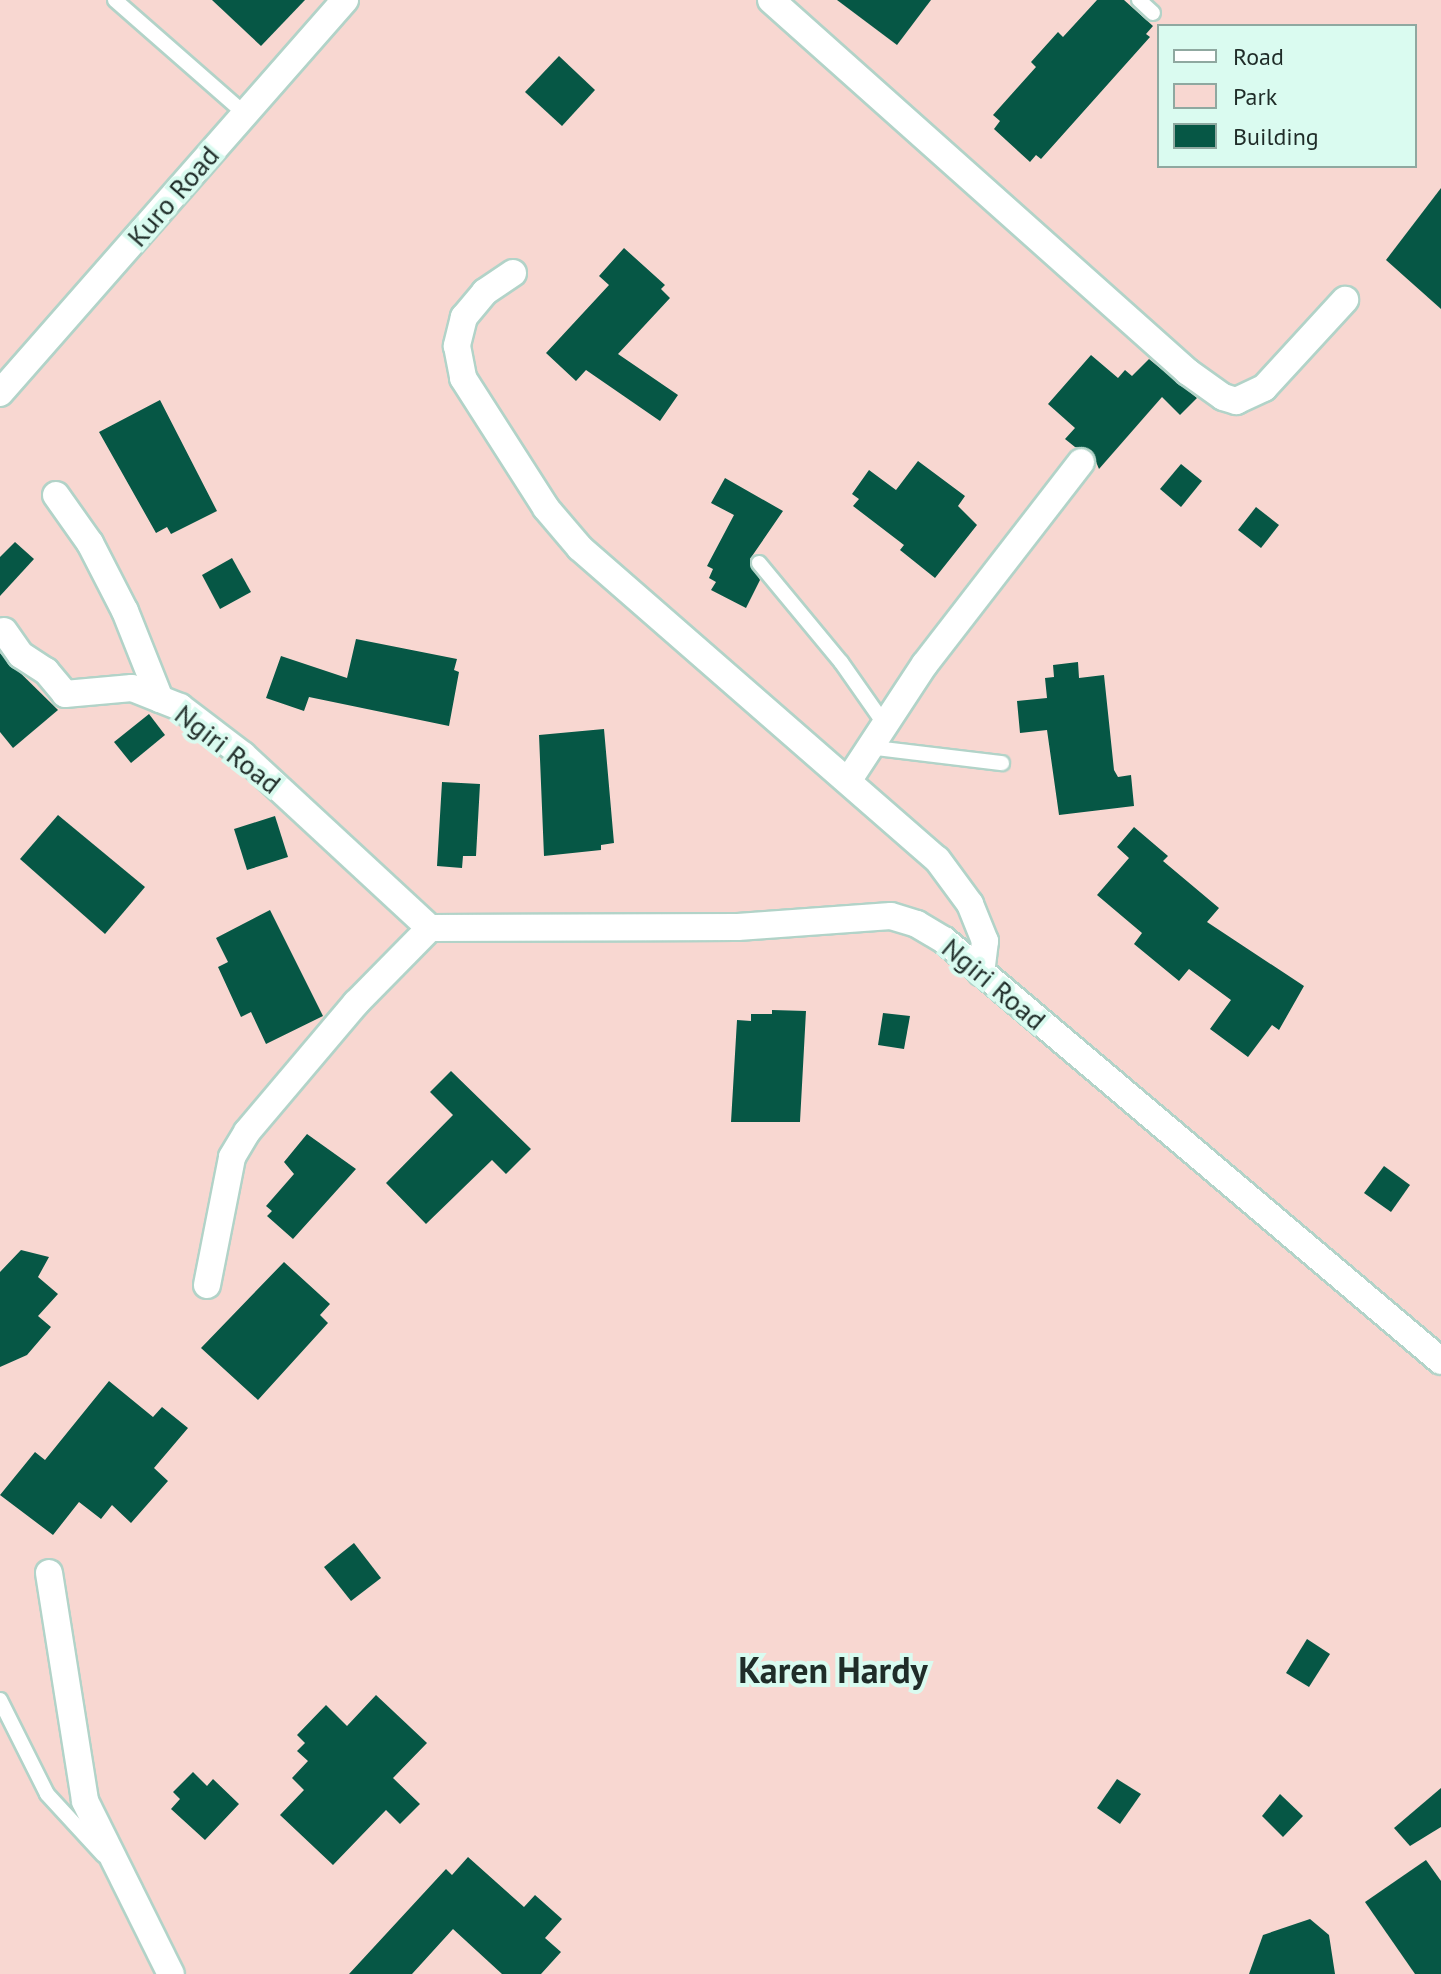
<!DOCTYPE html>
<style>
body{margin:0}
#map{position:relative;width:1441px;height:1974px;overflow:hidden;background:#dafbf0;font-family:"PT Sans",sans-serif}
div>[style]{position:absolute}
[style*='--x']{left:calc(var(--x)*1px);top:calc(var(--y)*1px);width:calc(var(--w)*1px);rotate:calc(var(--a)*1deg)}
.green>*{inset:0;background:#f8d7d1}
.building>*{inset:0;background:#065745}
.roads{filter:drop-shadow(2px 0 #b2d3c8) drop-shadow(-2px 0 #b2d3c8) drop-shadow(0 2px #b2d3c8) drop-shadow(0 -2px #b2d3c8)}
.service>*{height:14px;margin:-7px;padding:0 7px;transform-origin:7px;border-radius:7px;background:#fff}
.minor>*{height:26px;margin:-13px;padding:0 13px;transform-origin:13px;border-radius:13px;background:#fff}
span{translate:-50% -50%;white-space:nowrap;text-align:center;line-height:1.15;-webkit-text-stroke:8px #dafbf0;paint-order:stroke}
.street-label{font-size:28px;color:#1f2c28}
.district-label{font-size:36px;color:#1f2c28;font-weight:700}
.legend{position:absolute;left:1157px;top:24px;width:260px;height:144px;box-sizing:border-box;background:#dafbf0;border:2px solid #8fa8a0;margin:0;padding:10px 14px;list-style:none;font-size:24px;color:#1f2c28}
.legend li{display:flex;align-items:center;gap:16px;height:40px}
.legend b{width:40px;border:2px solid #8fa8a0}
</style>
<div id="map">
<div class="green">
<div style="clip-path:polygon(evenodd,0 0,1441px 0,1441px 1974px,0 1974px,0 0,1159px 26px,1415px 26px,1415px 166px,1159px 166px,1159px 26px)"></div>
</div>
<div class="building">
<div style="clip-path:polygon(212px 0,305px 0,261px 46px)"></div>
<div style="clip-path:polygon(837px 0,931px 0,897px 45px)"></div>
<div style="clip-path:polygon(1097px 0,1124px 0,1153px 26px,1146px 34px,1150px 37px,1041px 159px,1036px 155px,1030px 162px,994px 129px,1000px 121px,993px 115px,1036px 67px,1031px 62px,1058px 32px,1063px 37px)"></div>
<div style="clip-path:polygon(559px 56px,595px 90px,562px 126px,525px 92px)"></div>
<div style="clip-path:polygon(1441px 188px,1441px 309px,1386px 260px)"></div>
<div style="clip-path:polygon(624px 248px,665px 285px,661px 289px,670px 298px,618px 354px,678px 395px,660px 421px,586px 370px,576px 381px,546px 353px,609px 285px,599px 276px)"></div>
<div style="clip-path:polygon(1091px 355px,1118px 378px,1125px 370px,1132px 376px,1149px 359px,1197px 398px,1180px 415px,1162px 397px,1099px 469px,1091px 450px,1075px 447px,1065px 439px,1075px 428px,1048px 404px)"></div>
<div style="clip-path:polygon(160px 400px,217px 511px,171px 534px,167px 527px,156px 533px,99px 432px)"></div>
<div style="clip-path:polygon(918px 461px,965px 496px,958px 506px,977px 525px,935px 578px,900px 550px,904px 545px,853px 506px,859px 499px,852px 494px,869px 470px,896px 490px)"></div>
<div style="clip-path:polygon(1181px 464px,1202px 481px,1181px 507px,1160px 489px)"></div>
<div style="clip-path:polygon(725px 478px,783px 511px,750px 559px,760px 580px,746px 608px,711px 590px,716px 582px,709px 578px,713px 569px,707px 566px,734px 515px,711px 503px)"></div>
<div style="clip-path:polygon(1256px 507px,1279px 525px,1261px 548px,1238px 530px)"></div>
<div style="clip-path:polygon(15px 542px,34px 559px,0 596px,0 557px)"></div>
<div style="clip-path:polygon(232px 558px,251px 592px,220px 609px,202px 575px)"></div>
<div style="clip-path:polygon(356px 639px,457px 659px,454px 670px,459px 672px,449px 726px,309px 697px,304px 711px,266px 698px,281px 656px,347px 678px)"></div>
<div style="clip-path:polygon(0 653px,58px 710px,13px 748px,0 732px)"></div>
<div style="clip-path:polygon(1078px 662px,1079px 678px,1104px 675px,1114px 770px,1118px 777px,1131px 775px,1134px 806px,1059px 815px,1047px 730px,1020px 733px,1017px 701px,1047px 698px,1045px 678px,1054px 677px,1053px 665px)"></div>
<div style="clip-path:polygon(149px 714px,165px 735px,131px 763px,114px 742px)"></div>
<div style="clip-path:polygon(604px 729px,614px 843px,601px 845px,601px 850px,544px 856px,539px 735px)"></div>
<div style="clip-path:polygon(442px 782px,480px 784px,476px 856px,463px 856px,462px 868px,437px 866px)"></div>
<div style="clip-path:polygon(58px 815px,145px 887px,105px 934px,20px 859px)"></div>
<div style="clip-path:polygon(275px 816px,288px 857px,247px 870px,234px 829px)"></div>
<div style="clip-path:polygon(1134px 827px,1168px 856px,1163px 861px,1219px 908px,1207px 922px,1304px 986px,1279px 1030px,1272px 1025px,1248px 1057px,1210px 1029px,1231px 1000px,1189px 969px,1179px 981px,1134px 944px,1142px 933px,1097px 895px,1129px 858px,1117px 847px)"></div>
<div style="clip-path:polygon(270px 910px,323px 1016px,266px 1044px,251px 1012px,241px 1017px,218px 967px,228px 962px,216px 938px)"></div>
<div style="clip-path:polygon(772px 1010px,806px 1011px,800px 1122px,731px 1122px,737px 1020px,751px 1021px,751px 1014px,772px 1014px)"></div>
<div style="clip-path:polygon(883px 1013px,910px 1016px,904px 1049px,878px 1045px)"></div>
<div style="clip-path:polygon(451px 1071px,531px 1149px,506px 1174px,492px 1160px,426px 1224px,386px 1183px,453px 1115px,430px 1092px)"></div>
<div style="clip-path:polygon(307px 1134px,356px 1169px,293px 1239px,267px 1216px,272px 1211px,266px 1206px,294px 1174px,284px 1162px)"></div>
<div style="clip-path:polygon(1384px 1166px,1410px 1185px,1391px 1212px,1364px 1193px)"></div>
<div style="clip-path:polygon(21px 1250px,49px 1257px,38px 1277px,58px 1294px,38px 1316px,51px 1327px,27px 1355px,0 1367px,0 1272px)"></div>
<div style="clip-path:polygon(284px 1262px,330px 1304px,320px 1315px,328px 1323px,258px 1400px,201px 1348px)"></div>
<div style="clip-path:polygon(109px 1381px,153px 1417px,162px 1407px,188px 1428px,154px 1468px,168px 1481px,131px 1523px,112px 1505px,101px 1519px,79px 1502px,53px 1535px,0 1495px,35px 1452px,45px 1460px)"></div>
<div style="clip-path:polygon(354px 1543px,381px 1578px,351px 1601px,324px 1567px)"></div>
<div style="clip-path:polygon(1307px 1639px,1330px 1654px,1309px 1687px,1286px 1673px)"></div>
<div style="clip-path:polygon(376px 1695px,427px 1743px,393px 1778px,420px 1804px,400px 1824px,386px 1810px,333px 1865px,280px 1815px,304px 1790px,292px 1778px,308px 1761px,297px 1751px,305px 1743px,297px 1735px,326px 1705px,347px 1726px)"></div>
<div style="clip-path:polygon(193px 1772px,207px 1786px,213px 1779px,239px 1804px,205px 1840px,171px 1809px,180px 1799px,173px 1792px)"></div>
<div style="clip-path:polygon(1117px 1779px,1141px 1794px,1120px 1824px,1097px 1808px)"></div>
<div style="clip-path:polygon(1441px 1788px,1441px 1827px,1410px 1846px,1394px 1828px)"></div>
<div style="clip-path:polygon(1280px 1794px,1303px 1816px,1283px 1837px,1262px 1816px)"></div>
<div style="clip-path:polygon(468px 1857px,524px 1907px,535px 1895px,562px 1919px,545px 1938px,561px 1952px,541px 1974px,502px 1974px,453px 1929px,412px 1974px,349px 1974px,446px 1869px,452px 1875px)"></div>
<div style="clip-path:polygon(1426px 1860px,1441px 1881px,1441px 1974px,1415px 1974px,1365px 1902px)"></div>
<div style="clip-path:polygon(1310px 1919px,1329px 1935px,1335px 1974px,1249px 1974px,1263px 1935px)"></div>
</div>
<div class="roads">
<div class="service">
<div style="--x:115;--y:0;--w:173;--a:41.2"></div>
<div style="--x:1139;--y:0;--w:19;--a:43"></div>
<div style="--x:759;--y:563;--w:129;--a:50.4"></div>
<div style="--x:841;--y:662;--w:73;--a:55"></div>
<div style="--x:867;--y:747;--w:136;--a:6.8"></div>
<div style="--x:0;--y:1700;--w:105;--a:63.4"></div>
<div style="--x:47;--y:1794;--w:83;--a:47.4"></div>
</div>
<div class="minor">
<div style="--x:771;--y:0;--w:559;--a:41.74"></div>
<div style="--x:1188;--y:372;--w:43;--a:35.5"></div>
<div style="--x:1223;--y:397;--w:14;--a:17"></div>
<div style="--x:1236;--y:401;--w:31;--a:-25"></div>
<div style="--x:1264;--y:388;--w:120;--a:-47.4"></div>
<div style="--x:513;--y:273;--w:34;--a:146"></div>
<div style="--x:485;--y:292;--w:33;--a:130"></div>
<div style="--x:464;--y:317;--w:30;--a:104"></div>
<div style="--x:457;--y:346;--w:33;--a:79"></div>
<div style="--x:463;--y:378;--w:154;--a:57.4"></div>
<div style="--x:546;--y:508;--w:52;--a:49.6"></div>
<div style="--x:580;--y:548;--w:473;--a:41.1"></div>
<div style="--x:937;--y:859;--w:56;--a:53.7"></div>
<div style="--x:970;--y:904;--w:40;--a:68"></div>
<div style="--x:985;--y:941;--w:32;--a:97"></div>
<div style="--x:0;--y:393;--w:523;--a:-48.72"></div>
<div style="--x:56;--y:495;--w:59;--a:54.7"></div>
<div style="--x:90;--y:543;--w:76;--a:62.8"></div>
<div style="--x:125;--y:611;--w:95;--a:68.3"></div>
<div style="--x:4;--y:631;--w:29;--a:55"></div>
<div style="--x:21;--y:655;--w:30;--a:33"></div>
<div style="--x:46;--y:671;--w:30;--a:50"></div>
<div style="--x:65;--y:694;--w:67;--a:-5.1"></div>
<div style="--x:132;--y:688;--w:52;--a:21.6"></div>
<div style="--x:180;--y:707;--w:79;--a:37.3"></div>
<div style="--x:243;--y:755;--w:255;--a:42.8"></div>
<div style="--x:430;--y:928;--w:308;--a:-0.2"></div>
<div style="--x:738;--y:927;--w:153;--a:-4.1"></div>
<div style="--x:891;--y:916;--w:27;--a:17"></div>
<div style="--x:917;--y:924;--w:31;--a:31"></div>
<div style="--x:944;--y:940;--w:651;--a:40.27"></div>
<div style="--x:848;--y:781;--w:140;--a:-56.7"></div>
<div style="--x:925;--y:664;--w:255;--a:-52.3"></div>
<div style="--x:207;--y:1285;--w:130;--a:-78.9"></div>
<div style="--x:232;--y:1157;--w:29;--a:-59"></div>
<div style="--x:247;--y:1132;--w:169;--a:-49.8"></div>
<div style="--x:356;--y:1003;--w:105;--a:-45.4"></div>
<div style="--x:49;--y:1573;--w:231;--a:81"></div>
<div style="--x:85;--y:1801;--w:193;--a:63.6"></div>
</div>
</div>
<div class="street-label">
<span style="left:173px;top:196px;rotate:-49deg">Kuro Road</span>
<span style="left:228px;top:749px;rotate:38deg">Ngiri Road</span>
<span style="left:994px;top:984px;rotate:40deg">Ngiri Road</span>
</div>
<div class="district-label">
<span style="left:833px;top:1670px">Karen Hardy</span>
</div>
<ul class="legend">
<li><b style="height:10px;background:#fff"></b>Road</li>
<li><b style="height:22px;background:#f8d7d1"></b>Park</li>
<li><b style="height:22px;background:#065745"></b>Building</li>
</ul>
</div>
